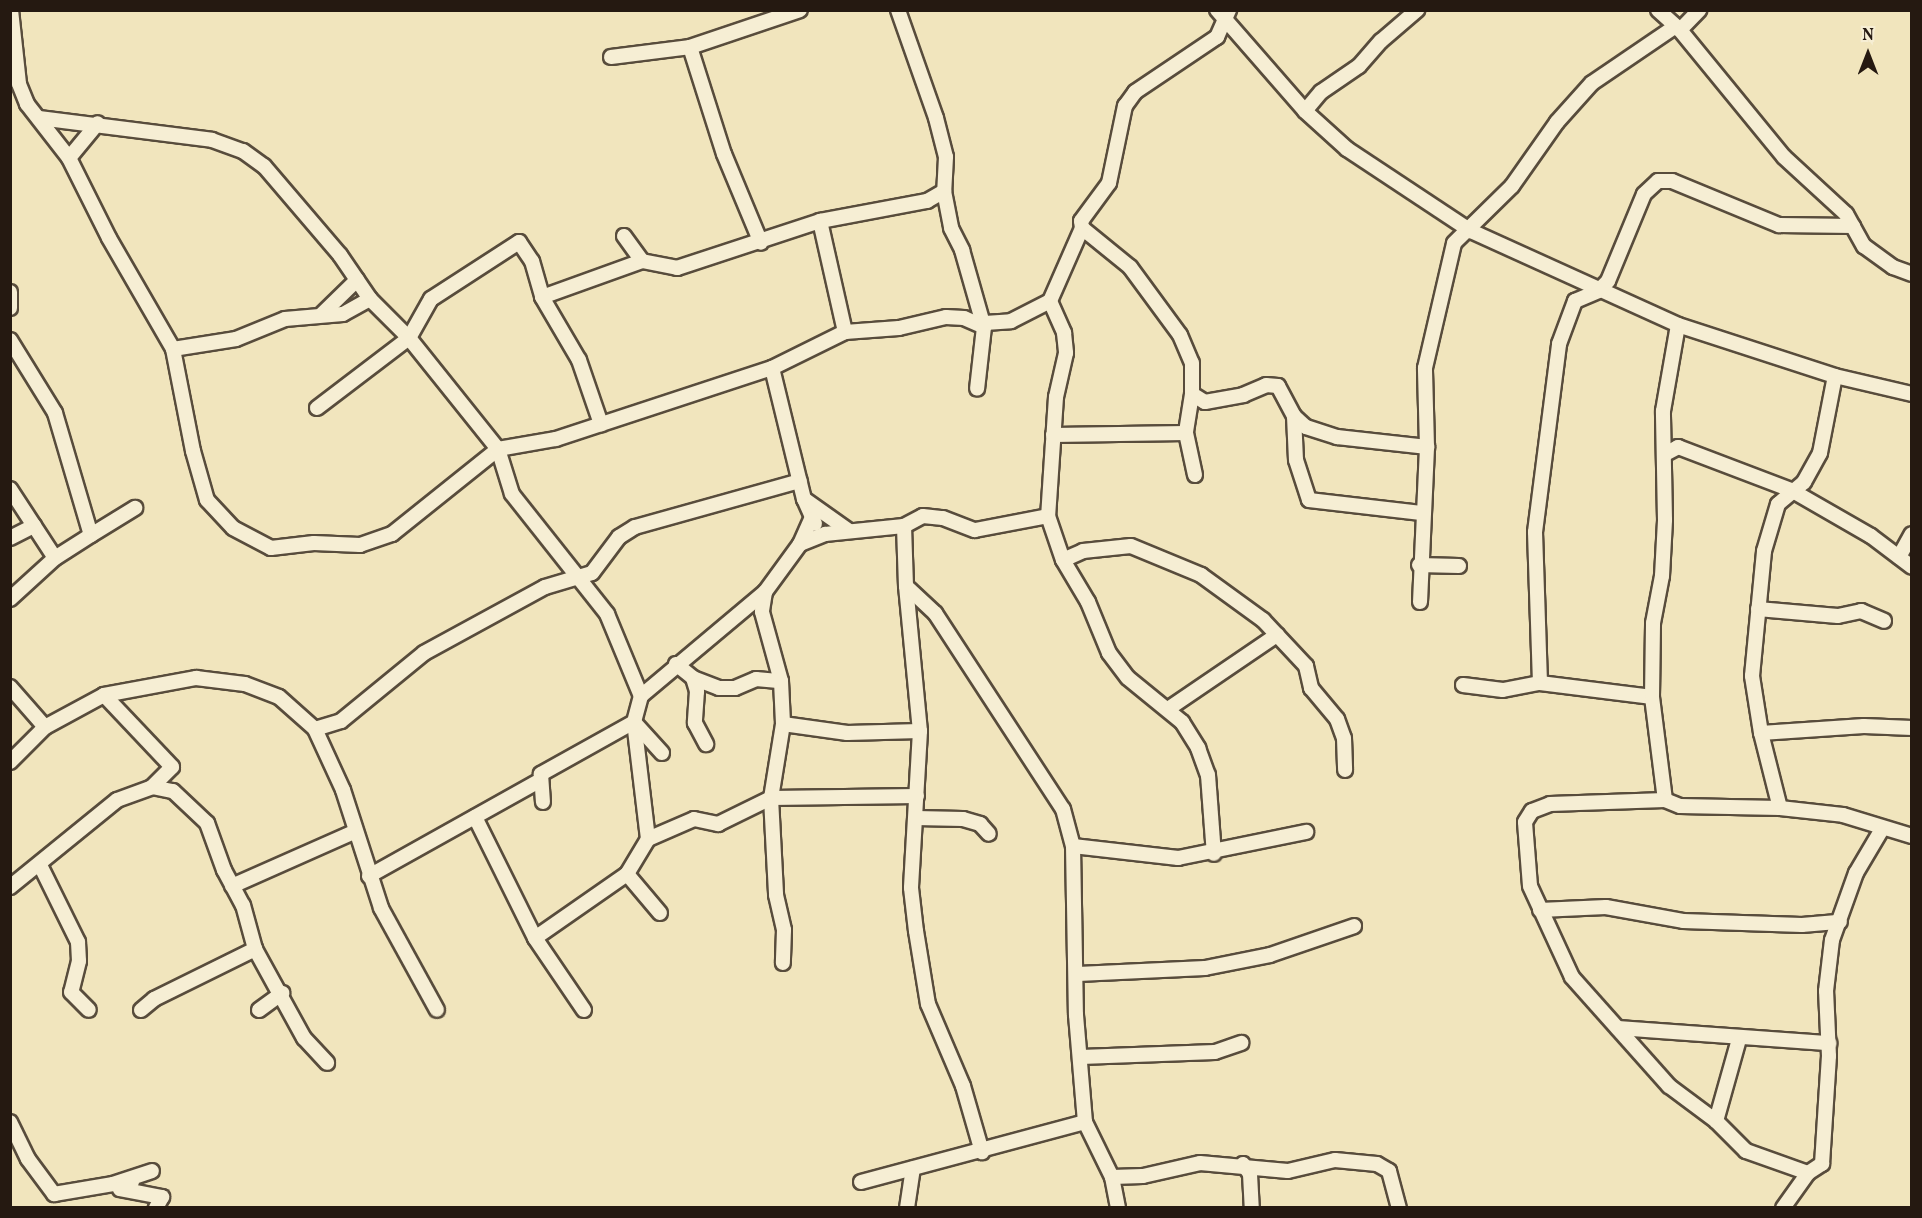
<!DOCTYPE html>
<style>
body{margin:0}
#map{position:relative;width:1922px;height:1218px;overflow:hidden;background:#f1e5bd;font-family:Vollkorn,serif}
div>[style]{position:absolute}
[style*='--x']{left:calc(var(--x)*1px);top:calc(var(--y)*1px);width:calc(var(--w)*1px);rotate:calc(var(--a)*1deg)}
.roads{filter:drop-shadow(2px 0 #584c3c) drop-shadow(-2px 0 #584c3c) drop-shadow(0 2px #584c3c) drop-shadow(0 -2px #584c3c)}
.minor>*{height:14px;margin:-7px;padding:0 7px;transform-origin:7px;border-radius:7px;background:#f6eed4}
span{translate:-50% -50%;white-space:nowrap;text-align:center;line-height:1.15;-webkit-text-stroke:4.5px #f6eed4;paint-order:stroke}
.frame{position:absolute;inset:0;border:12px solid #251911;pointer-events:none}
.north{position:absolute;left:1838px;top:24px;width:60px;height:60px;-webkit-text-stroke:4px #f6eed4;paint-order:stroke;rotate:0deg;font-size:16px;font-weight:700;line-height:24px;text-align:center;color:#251911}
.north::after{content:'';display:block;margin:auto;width:21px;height:27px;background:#251911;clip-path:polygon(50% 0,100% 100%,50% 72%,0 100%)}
</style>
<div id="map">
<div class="roads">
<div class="minor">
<div style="--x:11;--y:10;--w:74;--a:83.8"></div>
<div style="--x:19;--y:84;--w:22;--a:68"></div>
<div style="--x:27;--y:104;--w:68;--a:52.1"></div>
<div style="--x:69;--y:158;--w:89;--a:63.4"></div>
<div style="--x:109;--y:238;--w:128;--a:60"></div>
<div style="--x:173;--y:349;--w:104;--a:78.9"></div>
<div style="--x:193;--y:451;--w:51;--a:74.1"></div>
<div style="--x:207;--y:500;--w:38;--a:47"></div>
<div style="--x:233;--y:528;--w:43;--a:27.8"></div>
<div style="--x:271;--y:548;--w:43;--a:-6.6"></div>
<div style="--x:314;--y:543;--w:46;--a:2.5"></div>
<div style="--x:360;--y:545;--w:34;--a:-19"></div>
<div style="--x:392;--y:534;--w:136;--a:-38.7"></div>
<div style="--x:498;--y:449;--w:59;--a:-9.8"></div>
<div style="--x:556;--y:439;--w:227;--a:-18.2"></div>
<div style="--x:772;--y:368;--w:81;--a:-26.3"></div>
<div style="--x:845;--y:332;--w:54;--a:-4.2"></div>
<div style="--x:899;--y:328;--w:48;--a:-13.2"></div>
<div style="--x:946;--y:317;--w:18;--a:3"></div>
<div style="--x:964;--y:318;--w:22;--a:24"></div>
<div style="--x:898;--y:10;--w:114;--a:70.6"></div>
<div style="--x:936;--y:118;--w:40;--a:75.6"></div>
<div style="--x:946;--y:157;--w:34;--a:93"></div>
<div style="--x:944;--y:191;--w:38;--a:79"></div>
<div style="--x:951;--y:228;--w:25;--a:63"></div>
<div style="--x:962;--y:250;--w:80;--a:74.1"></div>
<div style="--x:984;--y:327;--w:62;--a:96.4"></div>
<div style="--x:1217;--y:10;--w:134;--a:48.9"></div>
<div style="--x:1305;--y:111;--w:57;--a:42.1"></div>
<div style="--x:1347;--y:149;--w:149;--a:33.5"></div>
<div style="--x:1471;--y:231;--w:227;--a:24.4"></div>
<div style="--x:1678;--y:325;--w:165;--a:18"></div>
<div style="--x:1835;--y:376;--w:79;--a:13.2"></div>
<div style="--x:1658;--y:10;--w:30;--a:42"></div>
<div style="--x:1680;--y:30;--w:164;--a:50.7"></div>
<div style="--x:1784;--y:157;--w:84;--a:42.6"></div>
<div style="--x:1846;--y:214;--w:37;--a:61"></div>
<div style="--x:1864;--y:246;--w:36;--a:36"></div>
<div style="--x:1893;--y:267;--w:20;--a:20"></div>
<div style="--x:1680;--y:30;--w:28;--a:-46"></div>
<div style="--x:690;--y:47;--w:112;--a:72.4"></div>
<div style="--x:724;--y:154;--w:96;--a:67.4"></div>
<div style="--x:611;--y:57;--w:80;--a:-7.2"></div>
<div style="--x:690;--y:47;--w:116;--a:-18.6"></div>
<div style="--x:1305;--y:111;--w:25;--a:-50"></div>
<div style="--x:1321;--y:92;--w:46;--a:-34.4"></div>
<div style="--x:1359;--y:66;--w:33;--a:-49"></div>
<div style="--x:1381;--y:41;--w:48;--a:-40.7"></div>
<div style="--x:39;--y:118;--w:174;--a:7.2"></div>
<div style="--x:212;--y:140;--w:33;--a:20"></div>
<div style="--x:243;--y:151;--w:26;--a:36"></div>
<div style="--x:264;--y:166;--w:117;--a:49.5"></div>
<div style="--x:340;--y:255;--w:53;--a:55.7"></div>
<div style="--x:370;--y:299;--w:55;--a:45"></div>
<div style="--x:409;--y:338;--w:142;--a:51.3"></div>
<div style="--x:498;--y:449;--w:47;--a:72.7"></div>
<div style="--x:512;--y:494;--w:153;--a:51.6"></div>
<div style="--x:607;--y:614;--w:89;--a:67.5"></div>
<div style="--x:69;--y:158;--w:45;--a:-50.4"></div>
<div style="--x:820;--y:221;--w:114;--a:77.3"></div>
<div style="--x:1082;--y:228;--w:62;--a:39.1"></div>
<div style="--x:1130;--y:267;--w:84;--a:53.7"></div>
<div style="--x:1180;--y:335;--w:30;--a:67"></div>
<div style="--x:1192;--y:363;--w:31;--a:90"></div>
<div style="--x:1192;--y:394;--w:39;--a:99"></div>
<div style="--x:1186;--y:433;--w:43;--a:77.9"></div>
<div style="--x:624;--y:236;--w:31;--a:54"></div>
<div style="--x:642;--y:261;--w:36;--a:11"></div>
<div style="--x:677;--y:268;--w:151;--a:-18.2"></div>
<div style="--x:820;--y:221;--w:109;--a:-10.6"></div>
<div style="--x:927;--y:201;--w:20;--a:-30"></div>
<div style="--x:10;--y:292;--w:16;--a:90"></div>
<div style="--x:542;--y:297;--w:106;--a:-19.8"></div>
<div style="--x:1050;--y:301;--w:35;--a:66"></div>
<div style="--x:1064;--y:333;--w:20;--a:84"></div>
<div style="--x:1066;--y:353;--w:45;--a:102.8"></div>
<div style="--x:1056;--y:397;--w:119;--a:93.8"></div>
<div style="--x:1048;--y:516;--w:46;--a:71.2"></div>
<div style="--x:1063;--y:560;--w:49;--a:59.2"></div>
<div style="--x:1088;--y:602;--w:55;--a:67.6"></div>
<div style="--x:1109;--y:653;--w:31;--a:53"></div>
<div style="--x:1128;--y:678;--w:70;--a:39.2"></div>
<div style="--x:1182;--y:722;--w:31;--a:58"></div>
<div style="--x:1198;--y:748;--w:29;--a:70"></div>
<div style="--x:1208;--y:775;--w:79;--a:85.7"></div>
<div style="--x:322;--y:314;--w:49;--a:-44.2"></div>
<div style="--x:984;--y:327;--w:4;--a:-76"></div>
<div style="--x:985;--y:323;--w:26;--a:-4"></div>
<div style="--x:1011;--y:321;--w:44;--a:-27.1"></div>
<div style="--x:1050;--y:301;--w:80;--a:-66.3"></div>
<div style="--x:1082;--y:228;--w:7;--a:-98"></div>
<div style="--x:1081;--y:221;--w:47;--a:-53.6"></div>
<div style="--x:1109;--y:183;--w:79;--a:-78.3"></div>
<div style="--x:1125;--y:106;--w:17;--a:-54"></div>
<div style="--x:1135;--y:92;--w:99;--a:-33.9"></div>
<div style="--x:1217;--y:37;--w:30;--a:-66"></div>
<div style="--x:10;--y:340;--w:86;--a:58.3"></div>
<div style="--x:55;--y:413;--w:127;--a:73.6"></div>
<div style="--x:91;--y:535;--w:52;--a:-31.5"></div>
<div style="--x:173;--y:349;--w:64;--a:-9"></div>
<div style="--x:236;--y:339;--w:53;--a:-22.2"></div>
<div style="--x:285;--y:319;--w:58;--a:-4.9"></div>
<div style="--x:343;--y:314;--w:31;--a:-29"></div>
<div style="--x:772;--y:368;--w:135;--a:76.3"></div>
<div style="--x:804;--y:499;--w:27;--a:66"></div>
<div style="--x:1192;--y:394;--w:15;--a:32"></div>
<div style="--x:1205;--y:402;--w:39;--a:-10"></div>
<div style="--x:1243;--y:395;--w:25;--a:-23"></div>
<div style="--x:1266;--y:385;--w:12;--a:5"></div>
<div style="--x:1278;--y:386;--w:34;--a:62"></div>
<div style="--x:1294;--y:416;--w:16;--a:43"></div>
<div style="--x:1306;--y:427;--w:33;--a:18"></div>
<div style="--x:1337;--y:437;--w:91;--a:6.3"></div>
<div style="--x:1427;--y:447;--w:79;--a:-91.5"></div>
<div style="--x:1425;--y:368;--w:128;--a:-76.9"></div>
<div style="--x:1454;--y:243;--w:81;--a:-44.5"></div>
<div style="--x:1512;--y:186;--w:78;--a:-54.9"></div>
<div style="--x:1557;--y:122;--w:52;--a:-48.1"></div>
<div style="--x:1592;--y:83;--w:98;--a:-34.2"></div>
<div style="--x:317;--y:408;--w:116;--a:-37.3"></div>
<div style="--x:409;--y:338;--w:45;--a:-60.6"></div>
<div style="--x:431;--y:299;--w:105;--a:-32.9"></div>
<div style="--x:519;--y:242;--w:23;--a:56"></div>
<div style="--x:532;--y:261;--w:37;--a:74"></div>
<div style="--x:542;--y:297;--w:73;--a:59.6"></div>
<div style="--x:579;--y:360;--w:68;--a:71"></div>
<div style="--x:1294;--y:416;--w:44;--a:87.4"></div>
<div style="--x:1296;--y:460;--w:42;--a:72"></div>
<div style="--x:1309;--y:500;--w:113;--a:6.6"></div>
<div style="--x:1053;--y:435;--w:133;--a:-0.9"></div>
<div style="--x:1665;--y:454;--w:15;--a:-28"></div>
<div style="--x:1678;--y:447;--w:121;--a:20.8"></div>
<div style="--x:1791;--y:490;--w:92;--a:29.9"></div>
<div style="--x:1871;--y:536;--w:51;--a:37.1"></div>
<div style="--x:10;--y:489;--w:82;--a:56.9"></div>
<div style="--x:804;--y:499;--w:54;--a:35.2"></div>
<div style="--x:904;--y:526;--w:60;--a:88.1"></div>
<div style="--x:906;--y:586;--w:146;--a:84.5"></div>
<div style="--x:920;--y:731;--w:157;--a:93.3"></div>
<div style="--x:911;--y:888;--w:43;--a:83.4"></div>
<div style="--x:916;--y:931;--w:74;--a:80.7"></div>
<div style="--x:928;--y:1004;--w:89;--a:66.9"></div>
<div style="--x:963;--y:1086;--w:69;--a:73.9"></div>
<div style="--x:10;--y:538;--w:27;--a:-27"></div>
<div style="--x:800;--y:544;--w:27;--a:-22"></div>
<div style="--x:825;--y:534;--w:79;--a:-5.8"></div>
<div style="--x:904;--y:526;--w:21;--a:-28"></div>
<div style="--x:923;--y:516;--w:20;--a:6"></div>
<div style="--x:943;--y:518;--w:34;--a:21"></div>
<div style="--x:975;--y:530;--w:74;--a:-10.9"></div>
<div style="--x:1899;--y:557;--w:26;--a:-61"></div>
<div style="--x:1063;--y:560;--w:22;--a:-24"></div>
<div style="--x:1083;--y:551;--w:48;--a:-5.9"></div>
<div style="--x:1131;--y:546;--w:76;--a:22.5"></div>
<div style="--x:1201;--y:575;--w:77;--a:36"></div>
<div style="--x:1263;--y:620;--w:63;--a:46.9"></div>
<div style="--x:1306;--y:666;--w:23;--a:77"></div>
<div style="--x:1311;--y:688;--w:40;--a:50"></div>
<div style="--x:1337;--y:719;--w:20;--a:70"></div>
<div style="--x:1344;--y:738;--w:32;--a:88"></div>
<div style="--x:1419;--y:565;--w:40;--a:1.4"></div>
<div style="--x:906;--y:586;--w:40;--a:43"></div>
<div style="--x:935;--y:613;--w:234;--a:56.9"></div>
<div style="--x:1063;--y:809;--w:38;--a:75"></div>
<div style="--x:1073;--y:846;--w:169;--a:89"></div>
<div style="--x:1076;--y:1015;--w:107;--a:85.2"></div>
<div style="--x:1085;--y:1122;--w:61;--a:63.9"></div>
<div style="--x:1112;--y:1177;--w:32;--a:79"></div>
<div style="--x:765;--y:592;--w:20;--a:99"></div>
<div style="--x:762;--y:612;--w:72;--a:74.6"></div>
<div style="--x:781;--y:681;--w:43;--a:87.3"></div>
<div style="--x:783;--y:724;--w:75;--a:99.2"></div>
<div style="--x:771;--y:798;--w:97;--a:87"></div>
<div style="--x:776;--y:895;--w:36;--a:77"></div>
<div style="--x:784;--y:930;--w:33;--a:92"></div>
<div style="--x:10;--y:599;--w:61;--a:-42.3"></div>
<div style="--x:55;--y:558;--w:43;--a:-32.6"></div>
<div style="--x:1420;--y:602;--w:155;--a:-87.4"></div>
<div style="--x:1758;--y:609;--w:80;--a:5"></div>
<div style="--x:1838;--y:616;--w:24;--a:-12"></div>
<div style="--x:1861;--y:611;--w:25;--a:23"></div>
<div style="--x:676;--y:664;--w:22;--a:39"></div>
<div style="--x:693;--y:678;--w:28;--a:21"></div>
<div style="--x:719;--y:688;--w:16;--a:0"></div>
<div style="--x:735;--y:688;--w:23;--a:-23"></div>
<div style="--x:756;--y:679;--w:25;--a:5"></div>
<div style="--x:693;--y:678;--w:14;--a:73"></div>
<div style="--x:697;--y:691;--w:32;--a:94"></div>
<div style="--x:695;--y:723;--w:24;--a:62"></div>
<div style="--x:1540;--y:683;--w:151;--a:-91.9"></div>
<div style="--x:1535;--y:532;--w:190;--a:-82.7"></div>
<div style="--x:1559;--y:344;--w:46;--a:-69.6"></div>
<div style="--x:1575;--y:301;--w:25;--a:-23"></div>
<div style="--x:1598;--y:291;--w:14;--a:-45"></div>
<div style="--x:1608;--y:281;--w:94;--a:-67.5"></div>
<div style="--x:1644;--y:194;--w:19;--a:-43"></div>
<div style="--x:1658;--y:181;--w:14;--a:0"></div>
<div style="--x:1672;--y:181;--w:116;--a:22.4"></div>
<div style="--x:1779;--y:225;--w:74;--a:0.8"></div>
<div style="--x:1463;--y:685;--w:40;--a:7.1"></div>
<div style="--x:1503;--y:690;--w:38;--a:-11"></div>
<div style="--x:1540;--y:683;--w:113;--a:7.1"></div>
<div style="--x:10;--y:687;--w:53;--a:48.8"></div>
<div style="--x:104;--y:695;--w:99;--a:46.6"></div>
<div style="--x:172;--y:767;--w:28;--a:135"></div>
<div style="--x:1168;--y:709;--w:132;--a:-34.2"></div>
<div style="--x:783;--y:724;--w:65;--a:8"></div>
<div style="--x:847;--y:733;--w:73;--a:-1.6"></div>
<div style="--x:315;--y:729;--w:27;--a:-17"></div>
<div style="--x:341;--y:721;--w:107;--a:-39.3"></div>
<div style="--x:424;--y:653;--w:138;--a:-28.6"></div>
<div style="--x:545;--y:587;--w:49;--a:-16.6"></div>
<div style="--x:592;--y:573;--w:45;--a:-53.1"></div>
<div style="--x:619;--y:537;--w:19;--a:-32"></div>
<div style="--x:635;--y:527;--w:171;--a:-15.6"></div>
<div style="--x:1761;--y:733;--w:103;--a:-3.9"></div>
<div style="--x:1864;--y:726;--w:48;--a:2.4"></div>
<div style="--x:662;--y:753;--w:42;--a:-132.1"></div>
<div style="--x:634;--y:722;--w:27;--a:-75"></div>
<div style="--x:641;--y:696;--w:162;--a:-40"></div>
<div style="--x:765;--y:592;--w:59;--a:-53.9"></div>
<div style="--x:800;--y:544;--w:27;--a:-66"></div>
<div style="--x:10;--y:762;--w:49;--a:-45"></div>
<div style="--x:45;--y:727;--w:67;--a:-28.5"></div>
<div style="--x:104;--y:695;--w:94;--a:-10.5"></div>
<div style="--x:196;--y:678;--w:49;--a:7"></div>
<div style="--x:245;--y:684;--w:36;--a:21"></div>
<div style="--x:279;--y:697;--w:48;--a:41.6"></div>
<div style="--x:315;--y:729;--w:67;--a:65.3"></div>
<div style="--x:343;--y:790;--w:124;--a:72.1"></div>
<div style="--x:381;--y:908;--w:116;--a:61.2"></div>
<div style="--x:1665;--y:800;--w:104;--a:-97.2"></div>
<div style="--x:1652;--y:697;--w:74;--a:-89.2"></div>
<div style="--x:1653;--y:623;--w:48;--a:-79.2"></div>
<div style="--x:1662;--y:576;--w:56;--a:-86.9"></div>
<div style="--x:1665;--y:520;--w:109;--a:-91.1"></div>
<div style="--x:1663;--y:411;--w:87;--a:-80.1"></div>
<div style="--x:1780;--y:808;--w:77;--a:-104.2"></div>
<div style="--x:1761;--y:733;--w:58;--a:-99"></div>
<div style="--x:1752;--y:676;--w:126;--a:-84.5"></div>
<div style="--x:1764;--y:551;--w:49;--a:-73.4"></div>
<div style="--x:1778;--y:504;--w:34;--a:-40"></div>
<div style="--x:1804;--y:482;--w:33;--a:-61"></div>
<div style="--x:1820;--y:453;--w:78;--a:-79"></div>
<div style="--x:475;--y:817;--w:135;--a:63.6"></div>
<div style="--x:535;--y:938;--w:87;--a:55.8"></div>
<div style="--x:916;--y:818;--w:47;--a:1.2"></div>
<div style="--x:963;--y:819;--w:18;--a:16"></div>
<div style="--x:980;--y:824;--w:13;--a:48"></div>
<div style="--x:648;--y:839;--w:50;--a:-23.5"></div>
<div style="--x:694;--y:819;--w:25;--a:12"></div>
<div style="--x:718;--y:824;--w:59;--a:-26.1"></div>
<div style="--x:771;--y:798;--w:146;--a:-0.8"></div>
<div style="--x:1073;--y:846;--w:106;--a:6.5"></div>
<div style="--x:1178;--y:858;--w:131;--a:-11.5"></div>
<div style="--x:40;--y:865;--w:86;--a:63.7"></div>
<div style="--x:78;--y:942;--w:19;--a:87"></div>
<div style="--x:79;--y:961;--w:32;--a:104"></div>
<div style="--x:71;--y:992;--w:25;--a:45"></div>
<div style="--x:627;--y:874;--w:51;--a:49.8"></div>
<div style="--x:369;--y:876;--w:195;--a:-29.2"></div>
<div style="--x:232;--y:886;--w:133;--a:-23.9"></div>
<div style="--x:10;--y:887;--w:138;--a:-39.1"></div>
<div style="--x:117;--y:800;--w:37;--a:-20"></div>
<div style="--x:152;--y:787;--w:21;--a:11"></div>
<div style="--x:173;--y:791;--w:47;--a:43.3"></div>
<div style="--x:207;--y:823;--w:50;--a:70.1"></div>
<div style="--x:224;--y:870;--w:40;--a:62"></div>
<div style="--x:243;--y:905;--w:46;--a:74.7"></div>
<div style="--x:255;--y:949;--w:102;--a:61.2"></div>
<div style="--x:304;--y:1038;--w:34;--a:47"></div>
<div style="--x:1540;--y:910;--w:66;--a:-2.6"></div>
<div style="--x:1606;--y:907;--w:78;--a:10.3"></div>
<div style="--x:1683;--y:921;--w:119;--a:1.9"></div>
<div style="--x:1802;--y:925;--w:38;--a:-5"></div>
<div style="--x:535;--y:938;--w:112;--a:-34.8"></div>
<div style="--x:627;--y:874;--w:41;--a:-59"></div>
<div style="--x:648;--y:839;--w:118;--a:-96.8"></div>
<div style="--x:634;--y:722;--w:107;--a:150.8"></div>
<div style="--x:541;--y:774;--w:28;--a:86"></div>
<div style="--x:1078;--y:974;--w:127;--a:-2.7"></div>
<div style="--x:1205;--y:968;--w:66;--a:-11.3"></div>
<div style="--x:1270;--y:955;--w:89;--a:-19"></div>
<div style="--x:141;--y:1010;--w:17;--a:-40"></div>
<div style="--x:154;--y:999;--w:113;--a:-26.3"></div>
<div style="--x:259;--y:1010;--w:29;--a:-36"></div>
<div style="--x:1618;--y:1028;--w:212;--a:4.1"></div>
<div style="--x:1081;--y:1057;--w:134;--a:-2.1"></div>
<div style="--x:1215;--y:1052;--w:28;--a:-19"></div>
<div style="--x:1716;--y:1121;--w:85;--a:-74.3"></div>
<div style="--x:10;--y:1122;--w:41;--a:64.1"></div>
<div style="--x:28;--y:1159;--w:44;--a:53.4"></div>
<div style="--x:54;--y:1194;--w:60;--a:-9.6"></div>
<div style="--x:113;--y:1184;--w:41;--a:-18.4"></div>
<div style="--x:1243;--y:1164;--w:12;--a:55"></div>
<div style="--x:1250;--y:1174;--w:34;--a:87"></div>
<div style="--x:1808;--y:1173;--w:66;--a:-160.5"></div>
<div style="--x:1746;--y:1151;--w:42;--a:-135"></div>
<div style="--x:1716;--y:1121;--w:59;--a:-143.3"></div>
<div style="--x:1669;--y:1086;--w:146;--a:-131.7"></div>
<div style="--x:1572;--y:977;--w:100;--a:-114.8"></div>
<div style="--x:1530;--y:886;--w:64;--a:-94.5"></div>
<div style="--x:1525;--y:822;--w:13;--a:-58"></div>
<div style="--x:1532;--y:811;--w:19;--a:-21"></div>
<div style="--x:1550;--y:804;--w:115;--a:-2"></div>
<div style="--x:1665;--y:800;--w:16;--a:22"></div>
<div style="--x:1680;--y:806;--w:100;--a:1.1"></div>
<div style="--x:1780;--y:808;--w:63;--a:6.3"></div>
<div style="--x:1843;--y:815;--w:72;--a:16.9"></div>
<div style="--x:1112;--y:1177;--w:31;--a:-2"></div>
<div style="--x:1143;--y:1176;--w:58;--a:-12.8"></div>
<div style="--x:1200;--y:1163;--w:88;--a:5.2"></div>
<div style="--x:1288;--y:1171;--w:48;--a:-13.2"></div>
<div style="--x:1335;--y:1160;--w:42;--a:5.4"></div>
<div style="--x:1377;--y:1164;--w:14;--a:30"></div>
<div style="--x:1389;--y:1171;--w:38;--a:75"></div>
<div style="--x:132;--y:1182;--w:14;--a:150"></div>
<div style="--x:120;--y:1189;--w:43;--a:10.8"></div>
<div style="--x:162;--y:1197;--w:13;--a:119"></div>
<div style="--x:861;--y:1182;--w:232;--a:-15"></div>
<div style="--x:907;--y:1208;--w:40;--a:-81.5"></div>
<div style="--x:1783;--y:1208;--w:43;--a:-54.5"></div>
<div style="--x:1808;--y:1173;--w:17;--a:-33"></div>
<div style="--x:1822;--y:1164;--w:108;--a:-86.3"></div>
<div style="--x:1829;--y:1056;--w:65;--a:-92.6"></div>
<div style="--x:1826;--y:991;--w:51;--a:-83.3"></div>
<div style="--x:1832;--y:940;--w:71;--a:-70.3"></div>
<div style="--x:1856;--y:873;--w:51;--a:-59.4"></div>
</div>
</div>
<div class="frame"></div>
<div class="north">N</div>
</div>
